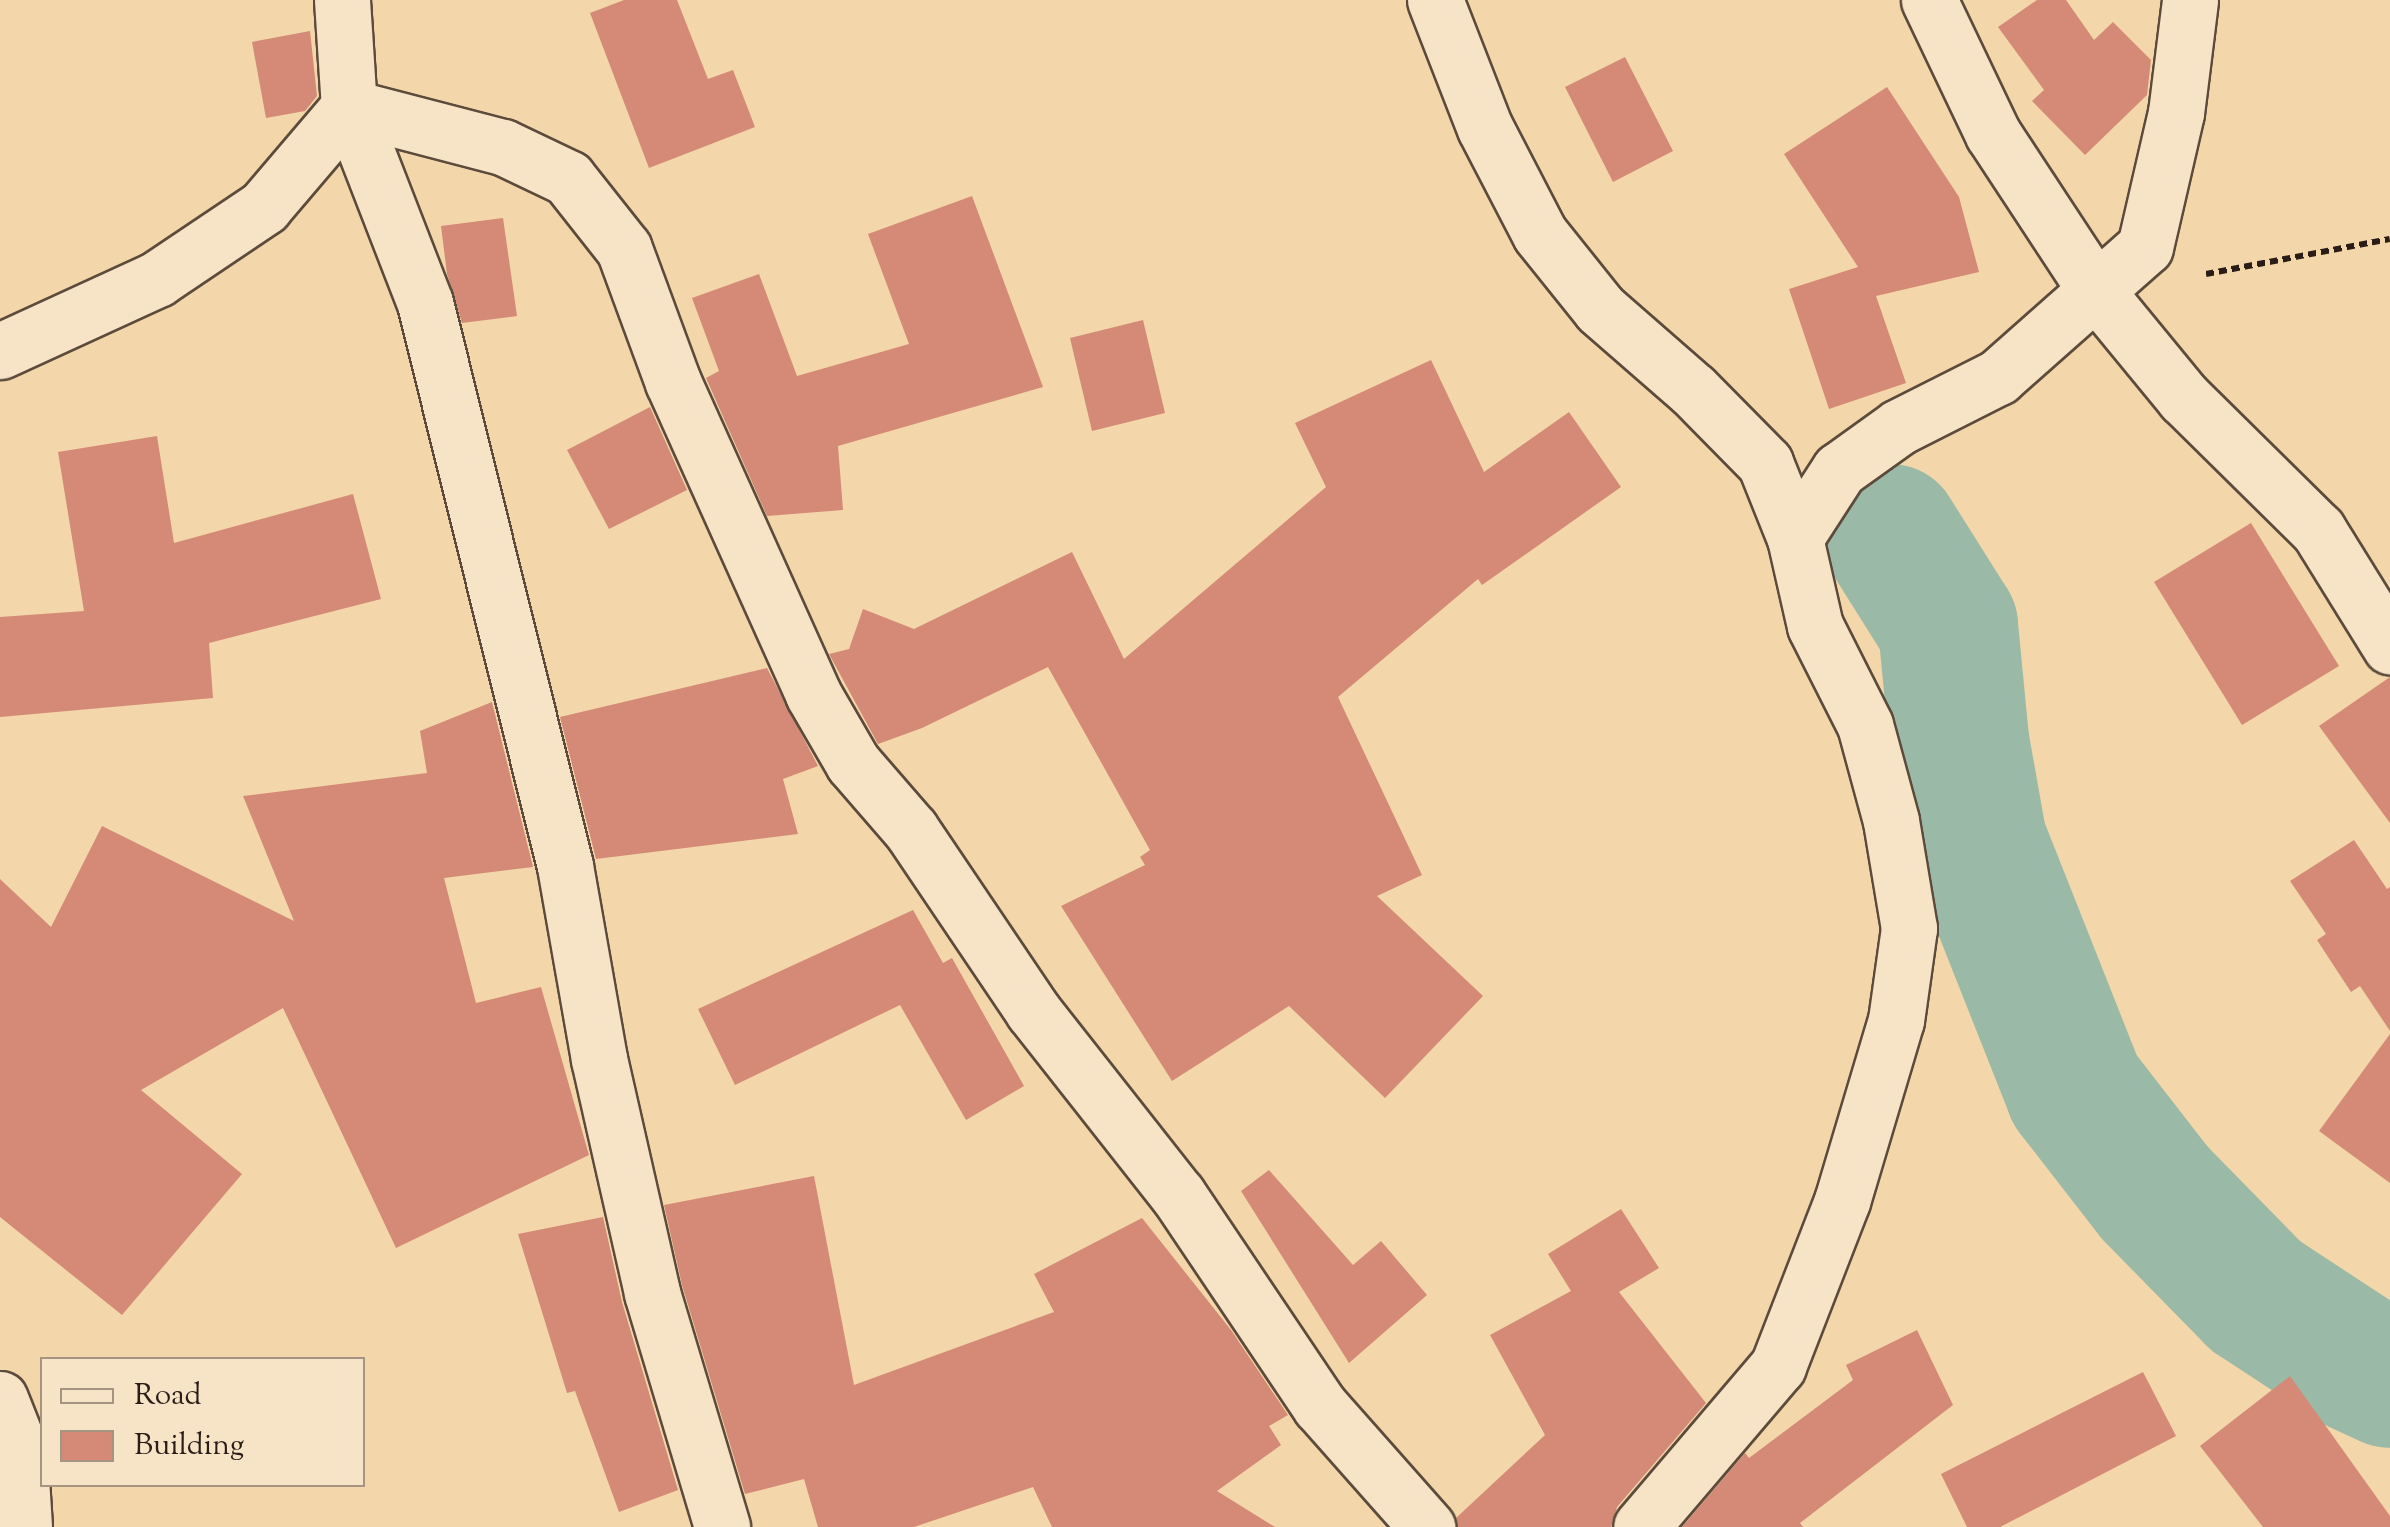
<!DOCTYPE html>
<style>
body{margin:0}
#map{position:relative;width:2390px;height:1527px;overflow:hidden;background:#f3d6a9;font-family:"Sorts Mill Goudy",serif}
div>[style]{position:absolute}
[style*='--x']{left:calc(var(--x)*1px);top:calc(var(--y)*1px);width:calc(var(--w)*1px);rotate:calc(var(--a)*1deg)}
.river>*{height:140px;margin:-70px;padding:0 70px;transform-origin:70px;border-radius:70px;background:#9bb9a7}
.building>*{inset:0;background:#d48a76}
.path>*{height:6px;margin-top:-3px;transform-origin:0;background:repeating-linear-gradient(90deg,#2a1d18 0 8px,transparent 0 13px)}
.roads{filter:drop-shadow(2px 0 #5c4b3c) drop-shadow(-2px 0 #5c4b3c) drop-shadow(0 2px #5c4b3c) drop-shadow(0 -2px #5c4b3c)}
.minor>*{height:55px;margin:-27.5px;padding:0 27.5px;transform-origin:27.5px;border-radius:27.5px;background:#f7e4c7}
span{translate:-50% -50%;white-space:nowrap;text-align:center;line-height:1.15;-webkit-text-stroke:8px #f7e4c7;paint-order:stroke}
.legend{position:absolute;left:40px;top:1357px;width:325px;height:130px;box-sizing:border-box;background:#f7e4c7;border:2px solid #a59481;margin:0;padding:12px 18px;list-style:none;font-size:30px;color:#2a1d18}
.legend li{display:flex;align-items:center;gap:20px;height:50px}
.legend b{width:50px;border:2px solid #a59481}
</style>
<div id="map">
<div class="river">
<div style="--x:1890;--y:534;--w:109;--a:57.8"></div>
<div style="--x:1948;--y:626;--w:116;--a:84.5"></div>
<div style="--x:1959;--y:741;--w:103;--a:79.9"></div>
<div style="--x:1977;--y:842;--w:267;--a:68.4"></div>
<div style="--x:2075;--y:1090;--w:130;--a:52.2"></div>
<div style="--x:2155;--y:1193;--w:144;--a:45.6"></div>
<div style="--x:2256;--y:1296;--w:122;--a:33.3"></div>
<div style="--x:2358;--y:1363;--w:35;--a:25"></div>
</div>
<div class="building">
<div style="clip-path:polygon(624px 0,677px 0,708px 79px,733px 70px,755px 127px,649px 168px,590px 13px)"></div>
<div style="clip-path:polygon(2037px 0,2066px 0,2094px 40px,2113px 22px,2151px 60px,2147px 95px,2085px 155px,2032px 101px,2044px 90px,1998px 27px)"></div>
<div style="clip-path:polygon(310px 31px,317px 96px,305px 111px,266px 118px,252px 42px)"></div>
<div style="clip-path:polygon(1625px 57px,1673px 151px,1613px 182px,1565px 87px)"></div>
<div style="clip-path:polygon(1887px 87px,1959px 197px,1979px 272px,1876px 296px,1906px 383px,1829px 409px,1789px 289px,1858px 267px,1784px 154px)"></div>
<div style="clip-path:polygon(972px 196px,1043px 387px,838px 446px,843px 510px,767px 516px,706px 378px,719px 371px,692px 298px,759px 274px,797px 376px,909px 344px,868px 234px)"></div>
<div style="clip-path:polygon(503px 218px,517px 316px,462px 323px,447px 274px,441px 226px)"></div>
<div style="clip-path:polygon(1143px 320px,1165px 413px,1092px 431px,1070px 338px)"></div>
<div style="clip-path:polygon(1431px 360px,1484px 472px,1569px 412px,1621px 487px,1482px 585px,1478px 579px,1338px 697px,1422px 875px,1377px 896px,1483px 996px,1385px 1098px,1289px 1006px,1172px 1081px,1061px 906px,1145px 865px,1140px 857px,1150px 850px,1048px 667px,922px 728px,878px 744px,829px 654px,849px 649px,863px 609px,914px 629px,1072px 552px,1124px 659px,1326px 487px,1295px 423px)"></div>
<div style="clip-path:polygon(650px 407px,687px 490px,609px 529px,567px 450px)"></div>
<div style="clip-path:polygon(157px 436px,174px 543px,353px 494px,381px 599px,209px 643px,213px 698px,0 717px,0 617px,84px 611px,58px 452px)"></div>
<div style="clip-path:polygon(2251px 523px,2339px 666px,2242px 725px,2154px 582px)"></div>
<div style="clip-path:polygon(767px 668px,818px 766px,783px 779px,798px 834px,596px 859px,560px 717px)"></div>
<div style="clip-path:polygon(2390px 677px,2390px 823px,2319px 726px)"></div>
<div style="clip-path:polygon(492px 702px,533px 867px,444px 878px,476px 1003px,541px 987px,589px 1155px,396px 1248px,283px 1008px,141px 1090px,242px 1174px,122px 1315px,0 1217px,0 879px,51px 927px,102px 826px,294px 921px,243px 796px,427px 773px,420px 731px)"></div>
<div style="clip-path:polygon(2354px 840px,2387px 889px,2390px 887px,2390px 1031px,2360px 986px,2351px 992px,2317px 940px,2326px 934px,2290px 881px)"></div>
<div style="clip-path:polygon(913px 910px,943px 963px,952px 958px,1024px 1086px,966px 1120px,900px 1005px,735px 1085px,698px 1009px)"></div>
<div style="clip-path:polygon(2390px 1034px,2390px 1183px,2319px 1131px)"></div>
<div style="clip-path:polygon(1269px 1170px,1353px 1265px,1381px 1241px,1427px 1295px,1349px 1363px,1241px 1191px)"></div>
<div style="clip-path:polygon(814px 1176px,854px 1385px,1054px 1312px,1034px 1274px,1142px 1218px,1231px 1330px,1288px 1415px,1269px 1426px,1281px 1445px,1217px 1491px,1275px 1527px,1052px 1527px,1033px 1487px,914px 1527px,818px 1527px,804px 1479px,745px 1494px,682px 1285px,664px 1205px)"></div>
<div style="clip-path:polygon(1621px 1209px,1659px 1268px,1619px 1292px,1706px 1403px,1617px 1507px,1611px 1527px,1457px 1527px,1456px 1518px,1545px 1435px,1490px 1335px,1571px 1291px,1548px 1254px)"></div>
<div style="clip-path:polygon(603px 1217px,622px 1302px,678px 1490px,619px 1512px,575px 1391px,567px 1393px,518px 1234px)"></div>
<div style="clip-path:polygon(1917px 1330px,1953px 1405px,1800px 1523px,1803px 1527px,1682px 1527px,1745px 1453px,1749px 1458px,1853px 1380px,1846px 1365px)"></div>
<div style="clip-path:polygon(2143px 1372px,2176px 1436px,2000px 1527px,1967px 1527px,1941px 1474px)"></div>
<div style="clip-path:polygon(2290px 1376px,2390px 1516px,2390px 1527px,2263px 1527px,2200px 1446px)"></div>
</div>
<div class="path">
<div style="--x:2206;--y:274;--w:187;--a:-10.8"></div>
</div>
<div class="roads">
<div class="minor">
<div style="--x:342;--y:0;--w:107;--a:86.3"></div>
<div style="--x:349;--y:107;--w:210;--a:68.8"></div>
<div style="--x:425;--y:303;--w:580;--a:76.04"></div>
<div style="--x:565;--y:866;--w:196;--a:80"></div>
<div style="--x:599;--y:1059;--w:240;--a:77.2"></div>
<div style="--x:652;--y:1293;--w:244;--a:73.3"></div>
<div style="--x:1435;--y:0;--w:137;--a:68.7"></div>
<div style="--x:1485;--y:128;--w:119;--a:62.6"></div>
<div style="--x:1540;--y:234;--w:96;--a:51.3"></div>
<div style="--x:1600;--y:309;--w:123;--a:41.1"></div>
<div style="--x:1693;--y:390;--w:103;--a:45.4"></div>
<div style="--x:1765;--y:463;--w:81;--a:68.2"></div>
<div style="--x:1795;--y:538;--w:90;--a:77.2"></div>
<div style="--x:1815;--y:626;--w:111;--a:63.2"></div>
<div style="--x:1865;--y:725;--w:99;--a:74.8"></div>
<div style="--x:1891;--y:821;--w:109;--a:80.5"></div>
<div style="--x:1909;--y:928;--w:93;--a:98"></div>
<div style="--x:1896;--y:1020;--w:189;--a:106.6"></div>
<div style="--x:1842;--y:1201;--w:177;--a:111.2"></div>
<div style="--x:1778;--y:1366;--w:211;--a:130.4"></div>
<div style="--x:1929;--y:0;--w:148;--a:64.5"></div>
<div style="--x:1993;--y:134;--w:188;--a:56.7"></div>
<div style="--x:2096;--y:291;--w:139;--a:50.6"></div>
<div style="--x:2184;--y:398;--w:188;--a:44.6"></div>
<div style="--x:2318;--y:530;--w:137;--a:58.2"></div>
<div style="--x:0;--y:351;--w:173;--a:-24.6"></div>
<div style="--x:157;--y:279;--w:129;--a:-33.9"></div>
<div style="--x:264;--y:207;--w:131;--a:-49.6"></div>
<div style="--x:349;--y:107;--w:159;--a:14.6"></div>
<div style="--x:503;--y:147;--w:72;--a:25.5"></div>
<div style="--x:568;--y:178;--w:90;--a:51.7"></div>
<div style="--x:624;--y:249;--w:142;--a:69.8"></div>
<div style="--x:673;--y:382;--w:342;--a:65.8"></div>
<div style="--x:813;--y:694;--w:80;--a:59.9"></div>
<div style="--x:853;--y:763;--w:89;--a:49.1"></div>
<div style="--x:911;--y:830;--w:218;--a:56"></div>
<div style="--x:1033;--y:1011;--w:234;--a:51.8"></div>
<div style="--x:1178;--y:1195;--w:254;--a:56.1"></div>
<div style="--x:1320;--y:1406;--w:162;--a:48.5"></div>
<div style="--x:1795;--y:538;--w:81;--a:-57.1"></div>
<div style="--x:1839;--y:470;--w:74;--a:-35.6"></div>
<div style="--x:1899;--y:427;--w:111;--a:-26.8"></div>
<div style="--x:1998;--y:377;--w:196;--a:-41.5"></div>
<div style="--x:2145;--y:247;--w:138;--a:-77"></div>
<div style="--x:2176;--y:113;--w:114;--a:-82.9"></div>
<div style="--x:0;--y:1399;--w:52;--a:68.4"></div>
<div style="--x:19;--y:1447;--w:80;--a:86.4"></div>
</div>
</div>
<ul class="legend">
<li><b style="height:12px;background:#f7e4c7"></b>Road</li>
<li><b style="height:28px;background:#d48a76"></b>Building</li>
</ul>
</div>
